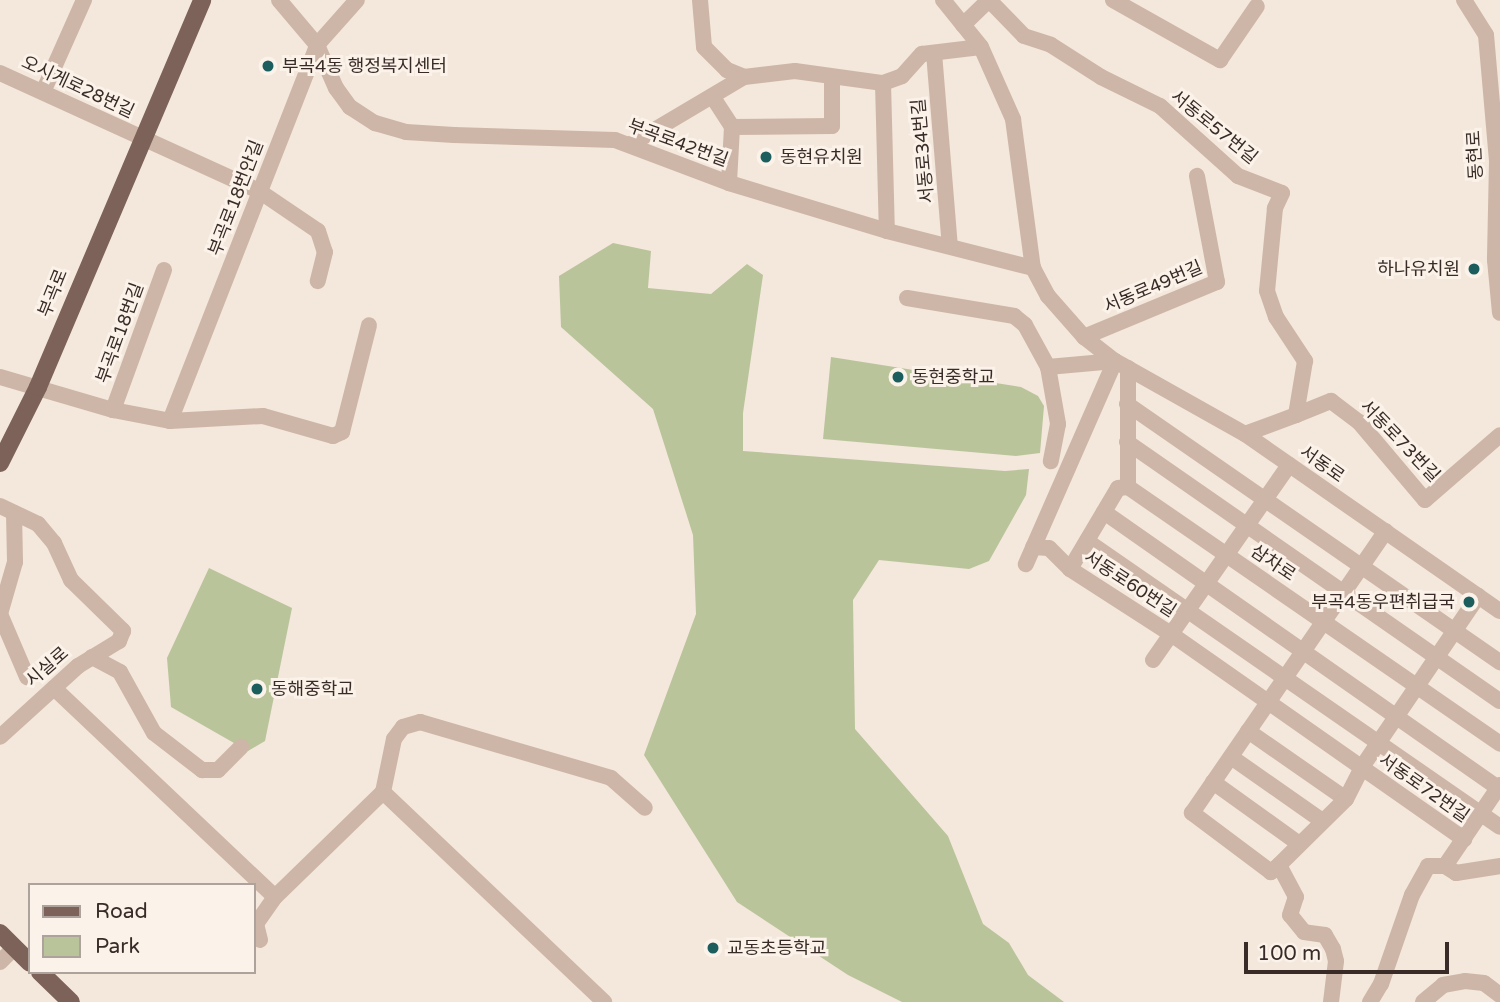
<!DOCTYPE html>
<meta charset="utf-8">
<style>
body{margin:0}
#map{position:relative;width:1500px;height:1002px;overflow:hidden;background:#f4e7dc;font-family:"Varela Round","Noto Sans KR",sans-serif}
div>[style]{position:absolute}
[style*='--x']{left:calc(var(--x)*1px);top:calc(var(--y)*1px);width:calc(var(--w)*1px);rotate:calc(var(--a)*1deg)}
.green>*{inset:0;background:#bac49b}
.minor>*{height:16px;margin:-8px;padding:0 8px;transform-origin:8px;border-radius:8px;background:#cdb6a7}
.major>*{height:18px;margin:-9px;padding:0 9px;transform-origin:9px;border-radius:9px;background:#7c6258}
.dots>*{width:19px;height:19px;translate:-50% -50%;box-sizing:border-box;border:4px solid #fbf2e9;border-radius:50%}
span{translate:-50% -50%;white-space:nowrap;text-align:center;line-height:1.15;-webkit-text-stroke:6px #fbf2e9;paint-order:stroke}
.poi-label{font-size:18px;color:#392c28}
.left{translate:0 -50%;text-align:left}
.right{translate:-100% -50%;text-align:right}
.street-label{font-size:18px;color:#392c28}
.legend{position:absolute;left:28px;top:883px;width:228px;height:91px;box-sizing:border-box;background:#fbf2e9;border:2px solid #ada39c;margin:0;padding:9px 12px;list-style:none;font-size:21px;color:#392c28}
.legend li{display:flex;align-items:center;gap:14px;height:35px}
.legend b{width:35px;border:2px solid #ada39c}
.scale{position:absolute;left:1244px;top:942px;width:205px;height:32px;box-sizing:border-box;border:4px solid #392c28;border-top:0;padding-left:9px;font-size:21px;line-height:24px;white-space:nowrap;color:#392c28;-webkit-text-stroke:5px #fbf2e9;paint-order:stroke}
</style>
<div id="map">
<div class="green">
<div style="clip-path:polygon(613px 243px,651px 251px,648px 288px,711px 294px,747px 264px,763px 275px,743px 413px,743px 451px,1005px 471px,1029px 469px,1026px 495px,989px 561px,969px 569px,879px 560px,853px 600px,855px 729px,948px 836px,983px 924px,1009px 943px,1028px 975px,1064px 1002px,902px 1002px,848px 975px,737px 902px,644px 755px,696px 614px,693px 535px,653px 409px,561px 327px,559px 276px)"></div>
<div style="clip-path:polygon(831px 357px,1021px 387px,1038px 396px,1044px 406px,1040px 453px,1016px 456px,823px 439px)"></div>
<div style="clip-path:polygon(209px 568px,292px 608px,265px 741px,248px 751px,171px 707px,167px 658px)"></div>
</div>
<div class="minor">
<div style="--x:279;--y:0;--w:59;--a:49.8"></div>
<div style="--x:317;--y:45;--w:47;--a:66.2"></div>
<div style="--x:336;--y:88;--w:24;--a:54"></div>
<div style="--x:350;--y:107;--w:30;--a:33"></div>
<div style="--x:375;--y:123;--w:32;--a:16"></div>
<div style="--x:406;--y:132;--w:48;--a:3.6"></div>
<div style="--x:454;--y:135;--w:161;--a:1.8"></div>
<div style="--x:615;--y:140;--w:122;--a:20.7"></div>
<div style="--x:729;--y:183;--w:165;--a:16.9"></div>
<div style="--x:887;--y:231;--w:151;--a:14.2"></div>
<div style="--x:700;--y:0;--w:47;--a:85.1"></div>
<div style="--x:704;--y:47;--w:33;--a:45"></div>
<div style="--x:727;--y:70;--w:18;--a:22"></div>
<div style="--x:943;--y:0;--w:60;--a:51"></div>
<div style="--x:981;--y:47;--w:79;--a:66"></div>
<div style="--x:1013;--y:119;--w:150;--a:82.4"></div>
<div style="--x:1033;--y:268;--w:32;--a:62"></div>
<div style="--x:1048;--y:296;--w:55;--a:48.7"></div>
<div style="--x:1084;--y:337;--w:39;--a:38"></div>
<div style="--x:1115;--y:361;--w:149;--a:29.3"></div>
<div style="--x:1245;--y:434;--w:310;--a:34.8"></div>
<div style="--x:989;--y:0;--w:50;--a:45.8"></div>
<div style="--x:1024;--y:36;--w:28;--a:18"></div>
<div style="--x:1051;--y:45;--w:59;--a:32.6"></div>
<div style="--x:1101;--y:77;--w:66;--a:26.2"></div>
<div style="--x:1160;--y:106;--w:105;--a:41.9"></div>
<div style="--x:1238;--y:176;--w:47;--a:21.1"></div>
<div style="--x:1282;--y:193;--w:17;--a:115"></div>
<div style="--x:1275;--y:208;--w:83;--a:95.5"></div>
<div style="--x:1267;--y:291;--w:28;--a:71"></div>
<div style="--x:1276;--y:317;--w:53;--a:56.6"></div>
<div style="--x:1305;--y:361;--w:55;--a:99.5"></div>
<div style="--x:1296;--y:415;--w:54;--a:159.6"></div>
<div style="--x:1113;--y:0;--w:123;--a:29.3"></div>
<div style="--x:1220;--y:60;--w:65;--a:-55.6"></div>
<div style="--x:1464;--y:0;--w:41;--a:57.8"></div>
<div style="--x:1486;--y:35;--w:127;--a:85"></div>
<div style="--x:1497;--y:162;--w:98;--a:91.2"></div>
<div style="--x:1495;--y:260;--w:53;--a:84.6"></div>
<div style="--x:963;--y:25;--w:36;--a:-44"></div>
<div style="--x:934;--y:53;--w:194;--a:85.3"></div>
<div style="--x:0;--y:73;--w:285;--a:24.5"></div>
<div style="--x:259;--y:191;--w:71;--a:34.1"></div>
<div style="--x:318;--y:231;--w:22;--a:72"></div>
<div style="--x:325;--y:252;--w:30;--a:104"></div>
<div style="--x:883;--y:83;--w:148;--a:88.5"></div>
<div style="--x:43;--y:92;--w:101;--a:-66"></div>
<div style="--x:714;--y:99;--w:33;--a:57"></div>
<div style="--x:732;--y:127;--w:56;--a:93.1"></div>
<div style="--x:732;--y:127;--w:100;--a:-0.6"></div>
<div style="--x:832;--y:126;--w:47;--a:-90"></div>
<div style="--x:631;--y:144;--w:131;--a:-30.7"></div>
<div style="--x:744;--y:77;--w:51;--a:-6.7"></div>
<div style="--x:795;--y:71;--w:89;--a:7.8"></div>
<div style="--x:883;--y:83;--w:20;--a:-20"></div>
<div style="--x:902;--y:76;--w:30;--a:-48"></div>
<div style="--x:922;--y:54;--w:59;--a:-6.8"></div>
<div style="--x:907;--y:298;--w:109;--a:9.5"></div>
<div style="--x:1014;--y:316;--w:14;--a:39"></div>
<div style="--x:1025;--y:325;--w:48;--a:61.3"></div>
<div style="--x:1048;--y:367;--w:67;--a:-5.1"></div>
<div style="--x:1115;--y:361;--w:222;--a:113.7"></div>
<div style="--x:1084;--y:337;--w:144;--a:-22.5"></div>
<div style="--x:1217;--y:282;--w:108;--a:-100.7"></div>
<div style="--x:1048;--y:367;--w:58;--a:80"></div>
<div style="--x:1058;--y:424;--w:38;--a:101"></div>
<div style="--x:1128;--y:368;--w:119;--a:90"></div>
<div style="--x:1128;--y:487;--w:452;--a:34.6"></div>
<div style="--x:0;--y:377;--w:118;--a:16.3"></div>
<div style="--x:113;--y:410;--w:58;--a:10.9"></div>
<div style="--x:170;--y:421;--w:93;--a:-3.1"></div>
<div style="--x:263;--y:416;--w:73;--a:15.9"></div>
<div style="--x:333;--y:436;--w:10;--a:-24"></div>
<div style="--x:342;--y:432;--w:110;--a:-75.8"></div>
<div style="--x:1127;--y:404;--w:454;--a:34.7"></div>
<div style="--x:113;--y:410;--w:149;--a:-70"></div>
<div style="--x:1296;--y:415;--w:38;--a:-22"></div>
<div style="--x:1331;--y:401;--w:35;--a:37"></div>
<div style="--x:1359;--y:422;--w:102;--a:49.8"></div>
<div style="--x:1425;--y:500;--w:99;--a:-40.9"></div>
<div style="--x:170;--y:421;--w:404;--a:-68.6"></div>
<div style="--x:317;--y:45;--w:60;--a:-48.4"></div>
<div style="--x:1127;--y:442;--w:454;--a:34.8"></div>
<div style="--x:0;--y:506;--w:42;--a:25.3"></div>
<div style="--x:38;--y:524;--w:25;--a:50"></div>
<div style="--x:54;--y:543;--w:41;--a:65.3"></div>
<div style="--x:71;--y:580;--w:73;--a:44.4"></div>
<div style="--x:123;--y:631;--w:11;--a:112"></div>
<div style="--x:119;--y:641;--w:48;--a:148.6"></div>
<div style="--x:78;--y:666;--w:105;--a:137.7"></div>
<div style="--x:1104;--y:512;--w:483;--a:35"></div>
<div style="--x:14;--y:513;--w:49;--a:88.8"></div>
<div style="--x:15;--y:562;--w:54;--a:106.1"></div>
<div style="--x:0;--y:614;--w:69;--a:66.8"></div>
<div style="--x:1087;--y:541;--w:502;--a:34.7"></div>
<div style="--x:1033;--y:547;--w:16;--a:4"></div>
<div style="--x:1049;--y:548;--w:30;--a:45"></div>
<div style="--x:1070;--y:569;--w:120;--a:32.8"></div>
<div style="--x:1171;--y:634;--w:358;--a:35"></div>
<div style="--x:1070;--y:569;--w:94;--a:-59.3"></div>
<div style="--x:1118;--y:488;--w:10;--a:-6"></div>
<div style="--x:92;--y:657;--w:32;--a:28"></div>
<div style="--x:120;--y:672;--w:70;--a:60.9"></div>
<div style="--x:154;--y:733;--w:61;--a:37.6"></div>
<div style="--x:202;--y:770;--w:16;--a:0"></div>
<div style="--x:218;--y:770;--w:33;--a:-45"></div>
<div style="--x:1153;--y:660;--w:238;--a:-55.1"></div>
<div style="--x:54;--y:688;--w:304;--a:43.4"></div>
<div style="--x:1248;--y:731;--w:119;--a:34.8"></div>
<div style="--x:1231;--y:757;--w:110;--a:35"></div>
<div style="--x:1213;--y:782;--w:105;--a:35.7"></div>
<div style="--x:383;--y:792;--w:54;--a:-78.3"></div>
<div style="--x:394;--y:739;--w:15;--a:-53"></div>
<div style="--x:403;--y:727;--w:18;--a:-16"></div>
<div style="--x:420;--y:722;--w:199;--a:16.3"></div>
<div style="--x:611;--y:778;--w:45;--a:41.4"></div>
<div style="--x:1279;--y:865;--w:11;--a:139"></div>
<div style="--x:1271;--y:872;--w:99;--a:-143.2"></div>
<div style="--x:1192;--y:813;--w:342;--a:-55.5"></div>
<div style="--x:1445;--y:866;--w:98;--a:-55.8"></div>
<div style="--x:1445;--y:866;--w:13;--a:32"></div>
<div style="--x:1456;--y:873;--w:45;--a:-9"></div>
<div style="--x:260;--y:940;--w:16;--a:-104"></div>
<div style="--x:256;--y:924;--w:33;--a:-55"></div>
<div style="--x:275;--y:897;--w:151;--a:-44.2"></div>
<div style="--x:383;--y:792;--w:305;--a:43.5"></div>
<div style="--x:0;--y:962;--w:20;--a:-45"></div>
<div style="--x:1331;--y:1002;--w:41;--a:-83"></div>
<div style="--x:1336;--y:961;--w:12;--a:-104"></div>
<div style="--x:1333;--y:949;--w:16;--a:-120"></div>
<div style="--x:1325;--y:935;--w:21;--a:-172"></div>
<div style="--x:1304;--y:932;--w:22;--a:-129"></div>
<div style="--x:1290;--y:915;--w:19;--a:-72"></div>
<div style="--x:1296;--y:897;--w:36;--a:-118"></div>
<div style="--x:1279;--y:865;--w:94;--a:-44.6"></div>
<div style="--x:1346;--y:799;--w:36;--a:-63"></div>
<div style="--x:1362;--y:767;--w:207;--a:-55.8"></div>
<div style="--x:1370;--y:1002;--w:21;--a:-59"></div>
<div style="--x:1381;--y:984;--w:94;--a:-70.8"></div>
<div style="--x:1412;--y:895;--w:33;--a:-61"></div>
<div style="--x:1428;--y:866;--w:17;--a:0"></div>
<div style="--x:1423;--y:1002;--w:26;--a:-40"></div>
<div style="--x:1443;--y:985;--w:22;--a:-10"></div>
<div style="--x:1465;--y:981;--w:19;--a:6"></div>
<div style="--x:1484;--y:983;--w:20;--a:37"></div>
</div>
<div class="major">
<div style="--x:0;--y:463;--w:85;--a:-63.4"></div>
<div style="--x:38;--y:387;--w:420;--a:-67"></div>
<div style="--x:0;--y:933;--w:42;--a:45"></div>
<div style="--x:40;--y:972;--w:43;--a:44.1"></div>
</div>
<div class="dots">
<div style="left:268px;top:66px;background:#1b5e5d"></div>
<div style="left:766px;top:157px;background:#1b5e5d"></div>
<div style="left:1474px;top:269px;background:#1b5e5d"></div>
<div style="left:898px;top:377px;background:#1b5e5d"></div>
<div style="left:1469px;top:602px;background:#1b5e5d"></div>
<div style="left:257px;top:689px;background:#1b5e5d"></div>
<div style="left:713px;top:948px;background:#1b5e5d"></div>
</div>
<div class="poi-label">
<span class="left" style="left:282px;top:66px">부곡4동 행정복지센터</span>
<span class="left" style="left:780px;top:157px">동현유치원</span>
<span class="right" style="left:1460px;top:269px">하나유치원</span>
<span class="left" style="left:912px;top:377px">동현중학교</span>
<span class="right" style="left:1455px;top:602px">부곡4동우편취급국</span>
<span class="left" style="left:271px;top:689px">동해중학교</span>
<span class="left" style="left:727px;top:948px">교동초등학교</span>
</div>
<div class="street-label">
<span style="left:78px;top:87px;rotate:25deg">오시게로28번길</span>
<span style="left:1214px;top:127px;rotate:39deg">서동로57번길</span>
<span style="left:678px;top:143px;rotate:20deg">부곡로42번길</span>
<span style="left:923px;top:151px;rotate:-95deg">서동로34번길</span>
<span style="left:1475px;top:155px;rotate:-93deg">동현로</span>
<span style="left:236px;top:198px;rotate:-69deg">부곡로18번안길</span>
<span style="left:1153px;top:287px;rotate:-23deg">서동로49번길</span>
<span style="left:53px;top:293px;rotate:-68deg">부곡로</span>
<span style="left:120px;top:333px;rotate:-70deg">부곡로18번길</span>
<span style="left:1400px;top:441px;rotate:46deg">서동로73번길</span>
<span style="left:1322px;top:464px;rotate:35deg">서동로</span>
<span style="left:1273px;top:563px;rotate:34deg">삼차로</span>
<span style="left:1130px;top:584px;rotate:33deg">서동로60번길</span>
<span style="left:47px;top:667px;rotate:-41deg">시실로</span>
<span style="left:1424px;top:788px;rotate:35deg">서동로72번길</span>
</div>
<ul class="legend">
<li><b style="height:9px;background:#7c6258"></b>Road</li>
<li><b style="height:19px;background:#bac49b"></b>Park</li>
</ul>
<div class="scale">100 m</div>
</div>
